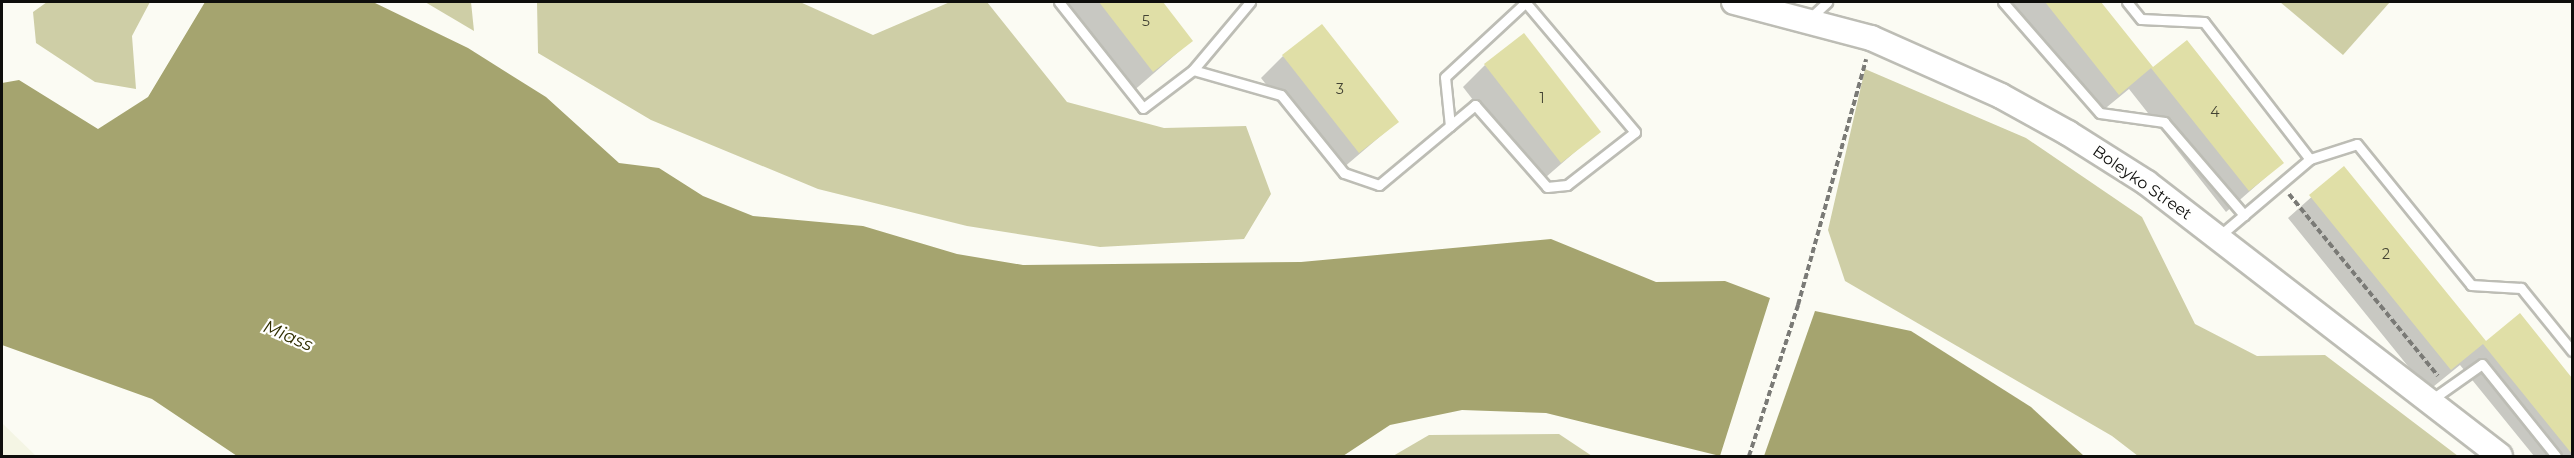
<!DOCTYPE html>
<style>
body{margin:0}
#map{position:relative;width:2574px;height:458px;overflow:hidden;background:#fbfbf3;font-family:Montserrat,sans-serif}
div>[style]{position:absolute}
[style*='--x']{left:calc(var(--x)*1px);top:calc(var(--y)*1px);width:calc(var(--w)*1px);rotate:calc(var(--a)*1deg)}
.built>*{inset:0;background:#f4f5e4}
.green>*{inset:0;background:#cecea6}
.water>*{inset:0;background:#a5a46f}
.shadow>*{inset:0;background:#0003}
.building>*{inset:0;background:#e0dfa7}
.path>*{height:4px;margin-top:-2px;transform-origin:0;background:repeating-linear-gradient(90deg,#7a7a76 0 6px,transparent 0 9px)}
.roads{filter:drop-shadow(2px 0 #bdbdb5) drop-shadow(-2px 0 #bdbdb5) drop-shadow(0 2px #bdbdb5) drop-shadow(0 -2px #bdbdb5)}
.lane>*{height:9px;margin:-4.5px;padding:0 4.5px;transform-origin:4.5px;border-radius:4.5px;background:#fff}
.secondary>*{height:24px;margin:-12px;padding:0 12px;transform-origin:12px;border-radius:12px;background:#fff}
span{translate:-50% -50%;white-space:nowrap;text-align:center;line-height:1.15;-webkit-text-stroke:4.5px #fffffe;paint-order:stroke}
.number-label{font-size:14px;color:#424233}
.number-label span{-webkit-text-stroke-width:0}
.street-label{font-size:16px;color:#0e0e0c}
.water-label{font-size:18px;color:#323003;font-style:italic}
.frame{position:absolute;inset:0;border:3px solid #0e0e0c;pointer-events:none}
</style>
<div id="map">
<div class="built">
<div style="clip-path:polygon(2px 423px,36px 456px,2px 456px)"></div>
</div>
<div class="green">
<div style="clip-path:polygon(47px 2px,150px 2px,132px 36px,136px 89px,95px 82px,36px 43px,33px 12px)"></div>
<div style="clip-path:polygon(425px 2px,471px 2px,474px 31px)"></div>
<div style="clip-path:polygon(537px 2px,800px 2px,873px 35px,950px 2px,987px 2px,1067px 102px,1164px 128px,1246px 126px,1271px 194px,1244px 239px,1100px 247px,967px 226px,818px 189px,651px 120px,538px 53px)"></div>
<div style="clip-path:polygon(2280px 2px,2390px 2px,2343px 55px)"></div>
<div style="clip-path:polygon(1865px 69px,2026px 138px,2142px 217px,2195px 324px,2257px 356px,2325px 355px,2458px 456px,2138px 456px,2112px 436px,1845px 281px,1828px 230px)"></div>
<div style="clip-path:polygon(1559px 434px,1592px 456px,1393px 456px,1429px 435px)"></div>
</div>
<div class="water">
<div style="clip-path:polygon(205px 2px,373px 2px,468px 48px,546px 97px,619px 163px,659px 168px,703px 196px,753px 216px,863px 226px,957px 254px,1023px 265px,1301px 262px,1551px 239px,1656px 282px,1725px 281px,1770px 298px,1720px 456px,1546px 413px,1462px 410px,1390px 425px,1343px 456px,237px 456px,152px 399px,2px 345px,2px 83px,19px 80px,98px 129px,148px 97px)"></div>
<div style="clip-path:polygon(1815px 311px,1911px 331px,2031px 407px,2084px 456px,1764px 456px)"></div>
</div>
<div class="shadow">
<div style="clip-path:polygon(1059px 2px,1161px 2px,1191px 41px,1131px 93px)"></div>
<div style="clip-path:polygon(2005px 2px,2099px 2px,2153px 69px,2282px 163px,2226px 212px,2129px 89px,2096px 116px)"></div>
<div style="clip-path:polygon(1283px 56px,1397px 122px,1336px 174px,1261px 78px)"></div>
<div style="clip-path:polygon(1485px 65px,1599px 131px,1538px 184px,1463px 87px)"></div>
<div style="clip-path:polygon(2344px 168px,2486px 343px,2520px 315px,2572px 380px,2572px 456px,2534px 456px,2460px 365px,2428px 391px,2288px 218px)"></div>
</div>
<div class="building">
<div style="clip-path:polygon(1099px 2px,1163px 2px,1193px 41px,1153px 72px)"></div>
<div style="clip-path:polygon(2045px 2px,2101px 2px,2153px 67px,2187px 40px,2284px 163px,2249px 191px,2151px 68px,2119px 95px)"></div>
<div style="clip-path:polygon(1322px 24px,1399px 122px,1359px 153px,1282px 55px)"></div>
<div style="clip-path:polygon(1524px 33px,1601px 132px,1561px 163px,1484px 64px)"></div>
<div style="clip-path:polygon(2344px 166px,2486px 341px,2520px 313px,2572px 378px,2572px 454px,2483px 344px,2451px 370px,2309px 195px)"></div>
</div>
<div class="path">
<div style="--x:2289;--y:194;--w:235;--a:50.7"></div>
<div style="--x:1749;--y:456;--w:159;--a:-72"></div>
<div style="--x:1798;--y:305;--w:255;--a:-74.5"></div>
</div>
<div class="roads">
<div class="lane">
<div style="--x:1059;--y:2;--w:135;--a:51.6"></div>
<div style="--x:1143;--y:108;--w:63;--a:-37.2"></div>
<div style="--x:1193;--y:70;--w:91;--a:15.9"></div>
<div style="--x:1281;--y:95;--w:100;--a:51.1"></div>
<div style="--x:1344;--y:173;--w:37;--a:19"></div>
<div style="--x:1379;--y:185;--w:125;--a:-39.8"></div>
<div style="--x:1475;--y:105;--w:109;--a:48.7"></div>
<div style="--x:1547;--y:187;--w:20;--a:-6"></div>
<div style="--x:1567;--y:185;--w:86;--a:-37.9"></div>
<div style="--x:1635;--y:132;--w:169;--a:-130.2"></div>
<div style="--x:2003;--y:2;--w:147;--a:48.9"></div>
<div style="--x:2100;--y:113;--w:65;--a:8"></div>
<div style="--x:2164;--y:122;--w:123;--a:49.3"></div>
<div style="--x:2127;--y:2;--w:22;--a:51"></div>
<div style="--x:2141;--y:19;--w:63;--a:2.7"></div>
<div style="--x:2204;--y:22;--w:173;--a:52.3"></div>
<div style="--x:1809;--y:19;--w:25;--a:-43"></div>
<div style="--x:1193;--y:70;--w:89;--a:-50"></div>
<div style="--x:1450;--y:126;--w:49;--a:-95.8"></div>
<div style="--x:1445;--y:77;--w:110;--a:-42.8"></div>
<div style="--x:2218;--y:237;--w:121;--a:-40.3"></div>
<div style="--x:2310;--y:159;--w:49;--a:-17.7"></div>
<div style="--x:2357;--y:144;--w:181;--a:51"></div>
<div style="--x:2471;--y:285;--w:50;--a:3.4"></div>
<div style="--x:2521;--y:288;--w:81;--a:51"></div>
<div style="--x:2431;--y:400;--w:62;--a:-35.2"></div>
<div style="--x:2482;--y:364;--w:118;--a:51.2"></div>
</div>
<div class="secondary">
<div style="--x:1734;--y:2;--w:142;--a:14.7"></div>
<div style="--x:1871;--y:38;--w:142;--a:24"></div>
<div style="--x:2001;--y:96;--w:77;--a:28.9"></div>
<div style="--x:2068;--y:133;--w:93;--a:32.3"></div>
<div style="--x:2147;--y:183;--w:446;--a:37.7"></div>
</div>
</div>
<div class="number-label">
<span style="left:1146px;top:21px">5</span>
<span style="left:1340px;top:89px">3</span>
<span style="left:1542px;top:98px">1</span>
<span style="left:2215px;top:112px">4</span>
<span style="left:2386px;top:254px">2</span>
</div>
<div class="street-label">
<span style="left:2142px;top:183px;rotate:35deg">Boleyko Street</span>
</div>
<div class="water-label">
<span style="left:288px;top:336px;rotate:23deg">Miass</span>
</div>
<div class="frame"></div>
</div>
